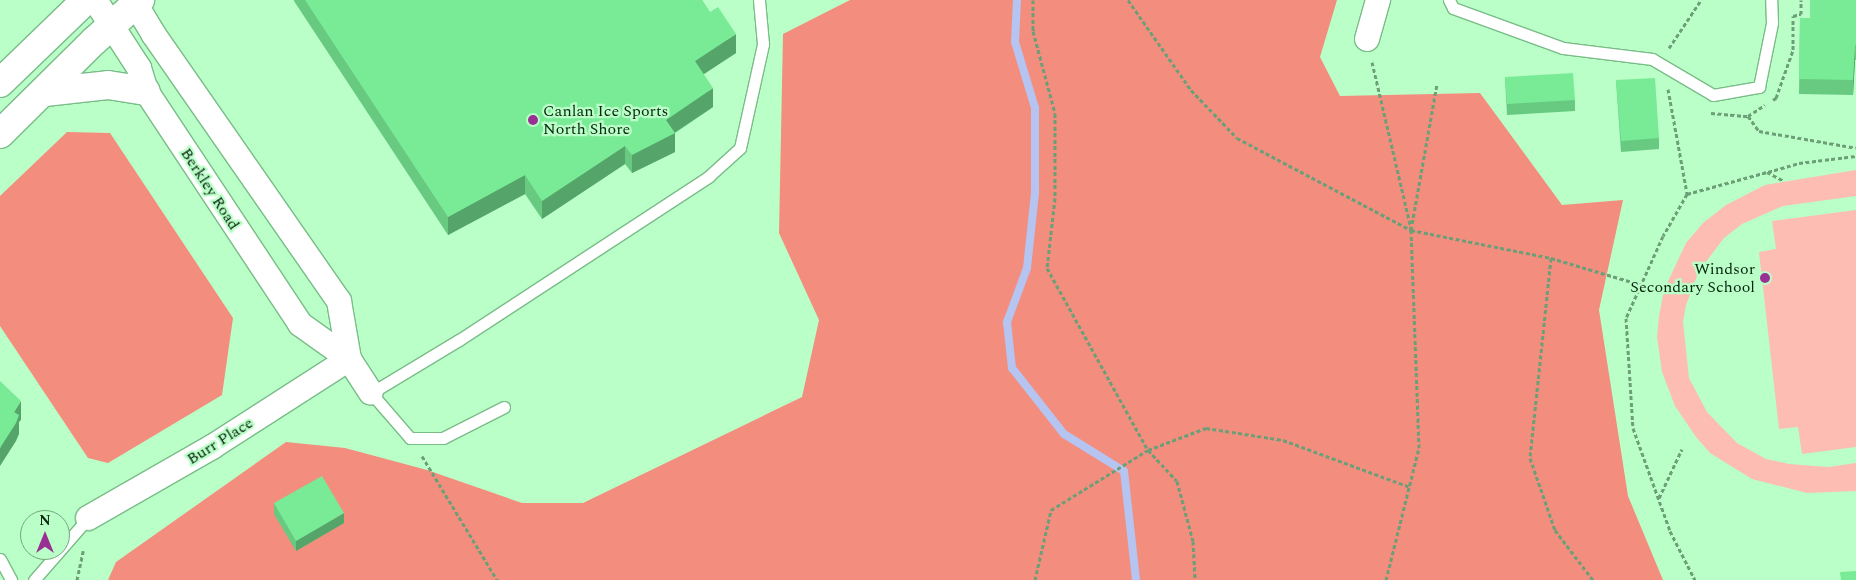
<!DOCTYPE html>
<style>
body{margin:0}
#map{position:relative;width:1856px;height:580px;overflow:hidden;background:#baffc7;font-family:Spectral,serif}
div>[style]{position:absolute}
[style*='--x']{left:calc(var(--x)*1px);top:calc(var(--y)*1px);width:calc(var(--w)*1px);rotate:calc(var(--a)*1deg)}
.green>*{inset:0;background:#fdbdb2}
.forest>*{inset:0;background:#f38d7d}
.stream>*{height:8px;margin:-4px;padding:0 4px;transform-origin:4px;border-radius:4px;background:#b5c4f0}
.path>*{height:3px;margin-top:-1.5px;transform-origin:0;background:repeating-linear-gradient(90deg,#6c9f77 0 4px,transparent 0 6.5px)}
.roads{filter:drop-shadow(1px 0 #79bc88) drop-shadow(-1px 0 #79bc88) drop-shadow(0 1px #79bc88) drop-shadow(0 -1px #79bc88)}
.service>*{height:11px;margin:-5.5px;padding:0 5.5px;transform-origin:5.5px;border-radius:5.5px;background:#fff}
.minor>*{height:24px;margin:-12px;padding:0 12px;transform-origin:12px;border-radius:12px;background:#fff}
.secondary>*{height:28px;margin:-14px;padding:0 14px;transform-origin:14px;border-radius:14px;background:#fff}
.wall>*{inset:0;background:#68ca81}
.shaded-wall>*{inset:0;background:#55a469}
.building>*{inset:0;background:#79eb96}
.dots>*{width:14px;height:14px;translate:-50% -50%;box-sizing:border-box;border:2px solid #baffc7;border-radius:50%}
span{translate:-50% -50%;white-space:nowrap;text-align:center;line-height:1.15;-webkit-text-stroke:4.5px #baffc7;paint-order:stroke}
.poi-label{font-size:16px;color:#092511}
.left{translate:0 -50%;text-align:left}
.right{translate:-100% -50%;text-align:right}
.street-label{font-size:16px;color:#092511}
.north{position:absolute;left:20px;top:510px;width:50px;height:50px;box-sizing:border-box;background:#baffc7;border:1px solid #73a87e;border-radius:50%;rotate:0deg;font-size:14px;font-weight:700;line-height:20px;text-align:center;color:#092511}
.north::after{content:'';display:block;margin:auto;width:18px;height:22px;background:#993194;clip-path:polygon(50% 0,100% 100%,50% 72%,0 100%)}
</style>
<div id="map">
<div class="green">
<div style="clip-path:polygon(1856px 170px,1856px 196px,1783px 206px,1742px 224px,1724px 238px,1699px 271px,1686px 305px,1683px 322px,1689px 378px,1707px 412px,1737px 443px,1766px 459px,1789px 464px,1828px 467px,1856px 463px,1856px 491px,1807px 493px,1752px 479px,1710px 453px,1696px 437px,1675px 406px,1662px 372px,1657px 337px,1659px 316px,1664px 290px,1686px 243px,1703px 223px,1726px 205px,1765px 185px)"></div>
<div style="clip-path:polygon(1856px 210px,1856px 447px,1802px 454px,1798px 427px,1779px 429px,1759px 252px,1776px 249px,1772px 221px)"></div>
</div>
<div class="forest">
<div style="clip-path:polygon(850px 0,1337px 0,1320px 57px,1340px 96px,1480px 93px,1562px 205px,1623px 200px,1599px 310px,1628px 496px,1663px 580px,108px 580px,116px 562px,286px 442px,345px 448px,427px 470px,522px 503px,583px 503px,802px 397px,819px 320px,779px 233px,783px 34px)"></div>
<div style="clip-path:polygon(67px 132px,110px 133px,233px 318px,222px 395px,108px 463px,88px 458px,0 326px,0 196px)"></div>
</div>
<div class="stream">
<div style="--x:1017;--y:0;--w:42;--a:92.7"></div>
<div style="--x:1015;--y:42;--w:69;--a:73.1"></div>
<div style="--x:1035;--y:108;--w:85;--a:90"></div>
<div style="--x:1035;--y:193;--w:75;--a:96.1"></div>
<div style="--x:1027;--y:268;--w:58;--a:110.3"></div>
<div style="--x:1007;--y:322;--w:46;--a:83.8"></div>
<div style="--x:1012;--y:368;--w:84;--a:51.8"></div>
<div style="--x:1064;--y:434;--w:70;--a:31.7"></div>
<div style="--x:1124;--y:471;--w:110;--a:83.7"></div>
</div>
<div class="path">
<div style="--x:1033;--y:0;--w:31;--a:90"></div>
<div style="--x:1033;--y:31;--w:85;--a:75"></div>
<div style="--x:1055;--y:113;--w:85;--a:90"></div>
<div style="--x:1055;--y:198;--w:70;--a:96.5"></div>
<div style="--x:1047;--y:268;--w:208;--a:61"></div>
<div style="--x:1148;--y:450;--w:42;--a:46.9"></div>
<div style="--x:1177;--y:481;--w:62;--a:75.1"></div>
<div style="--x:1193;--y:541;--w:39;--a:87"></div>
<div style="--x:1128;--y:0;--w:110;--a:55"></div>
<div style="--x:1191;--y:90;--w:66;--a:46.2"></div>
<div style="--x:1237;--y:138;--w:197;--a:27.9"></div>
<div style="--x:1411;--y:230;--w:143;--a:11.3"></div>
<div style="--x:1551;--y:258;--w:95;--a:16.5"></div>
<div style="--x:1669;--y:48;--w:58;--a:-56.3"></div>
<div style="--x:1372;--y:62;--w:171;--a:76.8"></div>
<div style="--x:1668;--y:89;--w:107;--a:79.7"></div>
<div style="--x:1687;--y:194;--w:48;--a:119.7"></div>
<div style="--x:1663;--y:236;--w:90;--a:114.3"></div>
<div style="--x:1626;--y:318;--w:110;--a:86.4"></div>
<div style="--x:1633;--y:428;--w:109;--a:70.2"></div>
<div style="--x:1670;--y:531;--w:55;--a:63"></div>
<div style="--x:1773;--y:100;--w:4;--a:-34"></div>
<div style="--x:1776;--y:98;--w:51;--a:-70.5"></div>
<div style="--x:1793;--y:50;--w:34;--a:-90"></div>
<div style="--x:1793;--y:16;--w:8;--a:-14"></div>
<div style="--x:1801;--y:14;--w:14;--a:-90"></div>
<div style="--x:1711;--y:113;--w:37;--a:5"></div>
<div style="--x:1748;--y:116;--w:20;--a:-33"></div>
<div style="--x:1748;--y:116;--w:19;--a:54"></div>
<div style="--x:1759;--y:131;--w:98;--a:9.9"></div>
<div style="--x:1768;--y:172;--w:32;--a:-16"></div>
<div style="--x:1799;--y:163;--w:57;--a:-7"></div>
<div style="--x:1687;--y:194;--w:83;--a:-15.4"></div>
<div style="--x:1767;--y:172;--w:19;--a:28"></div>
<div style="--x:1551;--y:258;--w:201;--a:96"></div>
<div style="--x:1530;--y:458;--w:76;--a:70.9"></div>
<div style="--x:1555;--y:530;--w:63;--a:52.8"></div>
<div style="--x:422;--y:456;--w:145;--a:58.8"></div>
<div style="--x:1659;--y:498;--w:54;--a:-64.9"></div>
<div style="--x:77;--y:580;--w:30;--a:-78"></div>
<div style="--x:1035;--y:580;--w:72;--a:-77.1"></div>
<div style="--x:1051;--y:510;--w:114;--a:-31.7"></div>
<div style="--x:1148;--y:450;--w:62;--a:-20.8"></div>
<div style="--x:1206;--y:428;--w:78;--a:8.9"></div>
<div style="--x:1283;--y:440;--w:135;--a:20.3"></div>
<div style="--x:1386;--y:580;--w:136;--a:-76"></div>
<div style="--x:1419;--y:448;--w:218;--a:-92.1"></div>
<div style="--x:1411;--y:230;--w:148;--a:-79.9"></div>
</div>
<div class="roads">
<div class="service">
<div style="--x:1449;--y:0;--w:9;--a:63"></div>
<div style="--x:1453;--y:8;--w:117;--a:20"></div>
<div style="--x:1563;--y:48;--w:90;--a:7"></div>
<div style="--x:1652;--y:59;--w:71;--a:30.5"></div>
<div style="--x:1713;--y:95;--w:47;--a:-9.9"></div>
<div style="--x:1759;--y:87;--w:65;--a:-78.5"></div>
<div style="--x:1772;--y:23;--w:23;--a:-92"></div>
<div style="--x:504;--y:407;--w:68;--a:153.1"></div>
<div style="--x:443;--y:438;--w:33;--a:180"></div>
<div style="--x:410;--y:438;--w:60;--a:-130.9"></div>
<div style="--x:371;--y:393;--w:103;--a:-31.1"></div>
<div style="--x:459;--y:340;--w:298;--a:-33.2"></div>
<div style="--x:708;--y:177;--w:43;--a:-42.2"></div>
<div style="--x:740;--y:148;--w:107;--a:-77.5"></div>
<div style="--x:763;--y:44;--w:44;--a:-95.2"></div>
<div style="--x:0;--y:559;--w:24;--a:62"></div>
<div style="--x:34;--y:580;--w:82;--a:-48.9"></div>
</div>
<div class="minor">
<div style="--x:95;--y:0;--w:81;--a:57.1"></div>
<div style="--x:139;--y:68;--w:24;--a:73"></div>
<div style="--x:146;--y:91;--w:279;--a:56.5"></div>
<div style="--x:300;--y:324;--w:60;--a:35.5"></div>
<div style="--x:349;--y:359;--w:40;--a:57.1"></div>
<div style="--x:133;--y:0;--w:41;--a:59"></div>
<div style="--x:154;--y:35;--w:324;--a:55.2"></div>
<div style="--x:339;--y:301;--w:59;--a:80.2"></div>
<div style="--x:1367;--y:39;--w:41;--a:-74.2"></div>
<div style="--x:88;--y:518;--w:143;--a:-29.8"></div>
<div style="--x:212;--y:447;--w:163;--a:-32.7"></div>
</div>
<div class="secondary">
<div style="--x:0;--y:83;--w:120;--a:-44"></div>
<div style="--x:45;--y:92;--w:63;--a:-6.3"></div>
<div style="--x:108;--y:85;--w:38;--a:9"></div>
<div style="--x:0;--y:134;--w:132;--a:-44.7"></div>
<div style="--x:94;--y:41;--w:62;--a:-41.7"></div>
</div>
</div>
<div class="wall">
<div style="clip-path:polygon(294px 0,702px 0,736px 53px,703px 74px,713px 107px,675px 133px,675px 152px,632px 173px,625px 164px,542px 219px,525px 194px,448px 235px,294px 1px)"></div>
<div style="clip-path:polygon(1856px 0,1856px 60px,1855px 60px,1853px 95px,1799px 94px,1800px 18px,1810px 18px)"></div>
<div style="clip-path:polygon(1505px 77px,1575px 100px,1575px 111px,1507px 115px)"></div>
<div style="clip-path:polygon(1616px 80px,1659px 138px,1659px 149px,1621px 152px)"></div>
<div style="clip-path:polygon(274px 503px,344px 523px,296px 551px,274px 514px)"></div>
</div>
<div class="shaded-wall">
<div style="clip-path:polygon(736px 34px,736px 53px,695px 80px,695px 61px)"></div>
<div style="clip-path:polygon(1855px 45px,1855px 60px,1853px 95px,1853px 80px)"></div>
<div style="clip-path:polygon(713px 88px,713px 107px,668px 137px,675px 133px,675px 152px,632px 173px,632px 155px,666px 120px)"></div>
<div style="clip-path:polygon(625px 146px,625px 164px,542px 219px,542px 201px)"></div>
<div style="clip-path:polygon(525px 175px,525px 194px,448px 235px,448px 217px)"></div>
<div style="clip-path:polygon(21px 401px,21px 420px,19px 422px,19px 434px,16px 441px,0 466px,0 448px,14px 412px)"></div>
<div style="clip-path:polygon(344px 513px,344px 523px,296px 551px,296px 541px)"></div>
</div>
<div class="building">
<div style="clip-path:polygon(305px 0,702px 0,710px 12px,718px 7px,736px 34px,695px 61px,713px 88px,666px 120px,675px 133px,632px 155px,625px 146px,542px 201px,525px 175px,448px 217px)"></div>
<div style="clip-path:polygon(1810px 0,1856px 0,1856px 45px,1855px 45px,1853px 80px,1799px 79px,1800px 18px,1810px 18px)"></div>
<div style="clip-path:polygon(1573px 73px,1575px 100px,1507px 104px,1505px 77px)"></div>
<div style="clip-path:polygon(1655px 78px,1659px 138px,1621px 141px,1616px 80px)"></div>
<div style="clip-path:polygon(0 381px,21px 401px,14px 412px,19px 415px,16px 423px,0 448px)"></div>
<div style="clip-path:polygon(322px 476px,344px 513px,296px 541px,274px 503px)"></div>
<div style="clip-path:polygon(1856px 571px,1856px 580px,1841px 580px,1840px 572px)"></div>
</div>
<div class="dots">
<div style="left:533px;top:120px;background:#993194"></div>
<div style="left:1765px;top:278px;background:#993194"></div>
</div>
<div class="poi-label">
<span class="left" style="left:543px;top:120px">Canlan Ice Sports<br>North Shore</span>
<span class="right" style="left:1755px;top:278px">Windsor<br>Secondary School</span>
</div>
<div class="street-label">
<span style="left:210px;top:189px;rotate:57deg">Berkley Road</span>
<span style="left:220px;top:441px;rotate:-32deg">Burr Place</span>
</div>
<div class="north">N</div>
</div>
